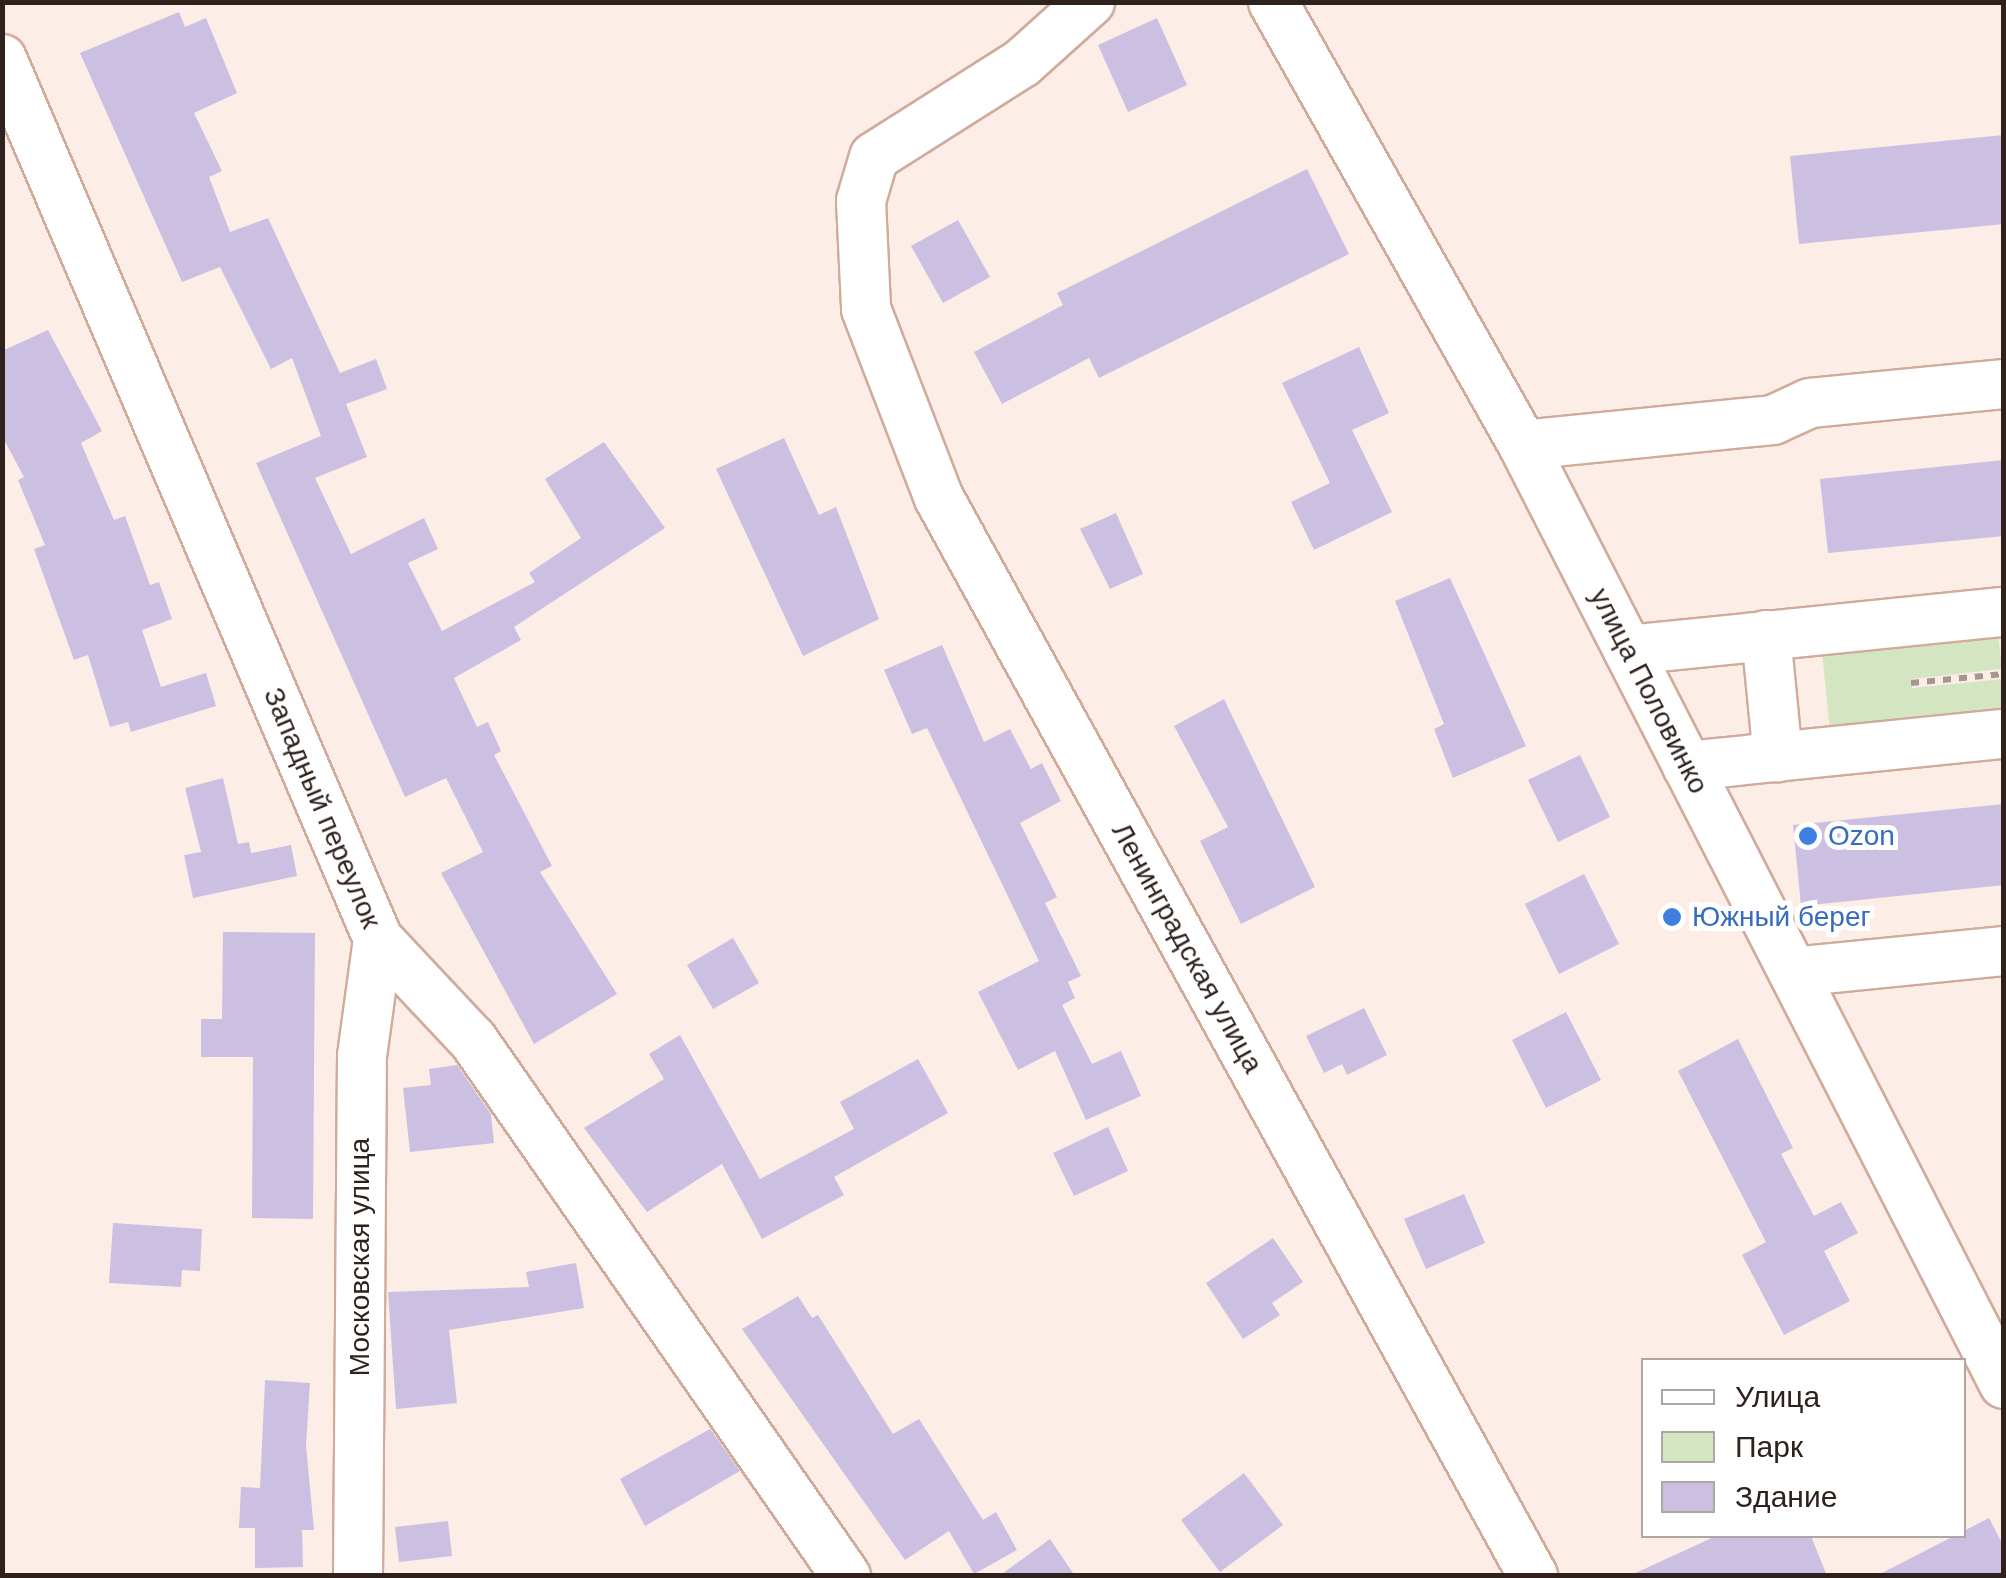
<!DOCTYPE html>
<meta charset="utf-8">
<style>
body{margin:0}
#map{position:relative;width:2006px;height:1578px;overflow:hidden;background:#fdede7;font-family:Helvetica,sans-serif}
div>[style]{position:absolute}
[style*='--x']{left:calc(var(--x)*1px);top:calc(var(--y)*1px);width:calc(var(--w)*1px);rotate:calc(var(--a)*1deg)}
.green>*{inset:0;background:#d4e6c1}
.building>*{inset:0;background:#cbc0e2}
.path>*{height:6px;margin-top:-3px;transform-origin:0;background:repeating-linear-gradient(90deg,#a59690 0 8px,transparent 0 16px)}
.roads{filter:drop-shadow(2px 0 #d0ab9c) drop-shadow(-2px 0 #d0ab9c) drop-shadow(0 2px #d0ab9c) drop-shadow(0 -2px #d0ab9c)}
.minor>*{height:48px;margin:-24px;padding:0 24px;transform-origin:24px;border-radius:24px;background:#fff}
.dots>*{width:28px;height:28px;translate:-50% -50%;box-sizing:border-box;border:5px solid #fff;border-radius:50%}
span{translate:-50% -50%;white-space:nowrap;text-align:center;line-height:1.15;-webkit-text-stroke:10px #fff;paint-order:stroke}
.street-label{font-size:28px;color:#2f211b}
.shop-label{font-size:28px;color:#366cbe}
.left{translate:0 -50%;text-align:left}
.frame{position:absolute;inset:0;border:5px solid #2f211b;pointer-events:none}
.legend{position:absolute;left:1641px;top:1358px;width:325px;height:180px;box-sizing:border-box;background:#fff;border:2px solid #aca6a4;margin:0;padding:12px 18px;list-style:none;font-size:30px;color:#2f211b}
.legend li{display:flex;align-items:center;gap:20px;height:50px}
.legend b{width:50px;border:2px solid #aca6a4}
</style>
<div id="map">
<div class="green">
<div style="clip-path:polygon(1998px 634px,2002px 669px,1911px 679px,1912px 688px,2003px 679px,2003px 715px,1830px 732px,1822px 651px)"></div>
</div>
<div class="building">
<div style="clip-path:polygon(179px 12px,185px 27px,206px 18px,237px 93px,194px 113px,222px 171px,209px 177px,230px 232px,268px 218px,340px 373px,376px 359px,387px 389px,346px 404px,367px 457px,315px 478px,351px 554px,424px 518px,438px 549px,408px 563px,442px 631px,535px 582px,529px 573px,581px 538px,545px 479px,604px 442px,665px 528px,514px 627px,521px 640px,454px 678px,477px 727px,488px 722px,501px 751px,494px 755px,552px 866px,540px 872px,617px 994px,534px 1044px,441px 873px,483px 852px,446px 778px,405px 797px,256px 463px,321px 436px,292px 358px,271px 369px,220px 267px,182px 282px,80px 53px)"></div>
<div style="clip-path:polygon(1157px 18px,1187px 85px,1128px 112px,1098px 45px)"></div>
<div style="clip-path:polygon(2004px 135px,2004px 224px,1799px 244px,1790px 156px)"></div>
<div style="clip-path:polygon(1307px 169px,1349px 254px,1099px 378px,1089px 358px,1002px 404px,974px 352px,1063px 305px,1057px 293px)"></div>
<div style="clip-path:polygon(958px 220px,990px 277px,943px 303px,911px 246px)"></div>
<div style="clip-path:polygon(48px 330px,102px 431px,81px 443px,114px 520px,125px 516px,150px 585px,159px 582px,172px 619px,142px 630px,161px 687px,206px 673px,216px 706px,131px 732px,128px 722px,110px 727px,88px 655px,74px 660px,34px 549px,45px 545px,18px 480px,24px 477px,2px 436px,2px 351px)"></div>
<div style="clip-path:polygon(1359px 347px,1389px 413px,1352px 430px,1392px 512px,1314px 550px,1291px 502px,1330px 483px,1282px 383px)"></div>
<div style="clip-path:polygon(784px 438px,819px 515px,836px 507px,879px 619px,803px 656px,716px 469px)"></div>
<div style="clip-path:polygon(2004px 460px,2004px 536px,1828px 553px,1820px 479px)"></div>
<div style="clip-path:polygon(1116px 513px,1143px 574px,1110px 589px,1080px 529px)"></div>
<div style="clip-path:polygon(1450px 578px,1526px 746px,1453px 778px,1434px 729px,1444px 724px,1395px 601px)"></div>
<div style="clip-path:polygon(942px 645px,984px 742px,1010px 729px,1031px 769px,1042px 763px,1061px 801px,1020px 823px,1057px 897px,1045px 903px,1081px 976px,1068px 982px,1075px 998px,1062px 1005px,1092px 1064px,1121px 1051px,1141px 1096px,1086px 1120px,1055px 1051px,1018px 1070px,978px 992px,1039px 961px,927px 728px,912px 734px,884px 670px)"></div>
<div style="clip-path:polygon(1224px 699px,1315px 887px,1241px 924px,1200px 841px,1228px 827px,1174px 726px)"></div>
<div style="clip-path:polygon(1580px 755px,1610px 817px,1558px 842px,1528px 780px)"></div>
<div style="clip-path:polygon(223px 778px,238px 844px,249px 842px,251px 853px,291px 845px,297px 876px,193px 898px,184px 855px,201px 852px,185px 788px)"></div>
<div style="clip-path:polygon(2004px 804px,2004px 885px,1801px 906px,1793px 825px)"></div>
<div style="clip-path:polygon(1584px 874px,1619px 944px,1559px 974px,1525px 904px)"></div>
<div style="clip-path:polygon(223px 932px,315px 933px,313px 1219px,252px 1218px,253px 1057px,201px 1057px,201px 1019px,222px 1019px)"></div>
<div style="clip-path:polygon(733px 938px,759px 983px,713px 1009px,687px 965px)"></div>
<div style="clip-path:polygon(1364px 1008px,1387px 1055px,1347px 1075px,1342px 1064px,1324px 1073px,1306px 1036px)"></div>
<div style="clip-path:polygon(1566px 1012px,1601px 1080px,1546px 1108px,1512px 1040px)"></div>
<div style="clip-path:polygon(680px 1035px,760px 1179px,854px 1129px,840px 1102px,918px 1059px,948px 1113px,834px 1177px,844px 1195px,762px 1239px,722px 1164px,647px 1212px,584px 1128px,664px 1079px,649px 1054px)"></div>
<div style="clip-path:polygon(1738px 1039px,1793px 1148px,1781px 1154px,1814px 1216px,1841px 1202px,1858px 1233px,1824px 1251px,1850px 1301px,1784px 1335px,1742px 1255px,1766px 1242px,1678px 1071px)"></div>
<div style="clip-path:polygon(457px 1065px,491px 1114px,494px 1143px,410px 1152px,403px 1088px,431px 1085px,429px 1069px)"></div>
<div style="clip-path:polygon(1108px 1127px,1128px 1171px,1074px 1196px,1053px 1153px)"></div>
<div style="clip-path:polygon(1464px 1194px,1485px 1243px,1426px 1269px,1404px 1219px)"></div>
<div style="clip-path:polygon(113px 1223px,202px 1229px,200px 1271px,182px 1270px,181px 1287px,109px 1283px)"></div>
<div style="clip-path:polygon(1273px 1238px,1303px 1282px,1272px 1303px,1280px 1315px,1243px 1339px,1206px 1283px)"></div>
<div style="clip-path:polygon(576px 1263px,584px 1308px,449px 1330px,457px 1403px,396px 1409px,388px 1292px,529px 1287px,526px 1272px)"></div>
<div style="clip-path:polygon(798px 1296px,812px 1318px,818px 1315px,893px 1434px,919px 1419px,983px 1520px,996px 1512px,1017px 1550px,974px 1574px,949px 1531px,905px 1560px,742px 1329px)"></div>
<div style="clip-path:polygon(265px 1380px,310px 1383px,306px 1445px,314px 1530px,302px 1530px,303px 1567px,255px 1568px,255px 1528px,239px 1528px,241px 1487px,260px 1488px)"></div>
<div style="clip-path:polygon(710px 1429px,740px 1471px,645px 1526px,620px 1479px)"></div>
<div style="clip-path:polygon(1244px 1473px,1283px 1525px,1220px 1572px,1181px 1520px)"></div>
<div style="clip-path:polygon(1989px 1518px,2004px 1547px,2004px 1576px,1876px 1576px)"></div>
<div style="clip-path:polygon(448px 1521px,452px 1556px,399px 1562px,395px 1527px)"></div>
<div style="clip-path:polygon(1716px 1536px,1811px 1536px,1827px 1576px,1629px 1576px)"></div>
<div style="clip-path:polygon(1050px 1539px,1075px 1576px,999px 1576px)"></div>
</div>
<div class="path">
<div style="--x:1911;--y:683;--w:93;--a:-5.5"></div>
</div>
<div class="roads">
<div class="minor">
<div style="--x:1090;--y:2;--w:91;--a:138.1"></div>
<div style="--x:1022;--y:63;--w:175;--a:147.6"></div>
<div style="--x:874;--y:157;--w:46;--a:106.5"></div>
<div style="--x:861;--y:201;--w:108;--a:87.3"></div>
<div style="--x:866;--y:309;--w:203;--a:68.9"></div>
<div style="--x:939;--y:498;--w:1231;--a:61.14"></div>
<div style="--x:1273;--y:2;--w:509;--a:60.56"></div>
<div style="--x:1523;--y:445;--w:1055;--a:62.88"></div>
<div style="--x:2;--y:59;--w:957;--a:66.86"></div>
<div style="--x:378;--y:939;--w:139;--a:46.8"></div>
<div style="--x:473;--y:1040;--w:653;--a:55.17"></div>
<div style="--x:1523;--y:445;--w:251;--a:-5.7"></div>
<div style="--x:1773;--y:420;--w:41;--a:-24.7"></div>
<div style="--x:1810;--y:403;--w:195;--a:-5.6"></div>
<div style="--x:1766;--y:635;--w:123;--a:84.4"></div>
<div style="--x:1628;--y:650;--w:378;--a:-5.8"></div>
<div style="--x:1687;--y:766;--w:319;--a:-5.8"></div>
<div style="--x:1793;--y:972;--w:212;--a:-5.7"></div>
<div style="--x:358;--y:1576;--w:520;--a:-89.56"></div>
<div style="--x:362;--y:1056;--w:118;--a:-82.2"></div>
</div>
</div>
<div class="dots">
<div style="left:1808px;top:836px;background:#3f7fe0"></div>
<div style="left:1672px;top:917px;background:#3f7fe0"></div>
</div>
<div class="street-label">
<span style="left:1649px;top:691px;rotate:63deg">улица Половинко</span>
<span style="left:322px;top:808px;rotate:67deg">Западный переулок</span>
<span style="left:1187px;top:948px;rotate:61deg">Ленинградская улица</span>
<span style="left:360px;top:1257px;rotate:-90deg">Московская улица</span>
</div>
<div class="shop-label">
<span class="left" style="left:1828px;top:836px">Ozon</span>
<span class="left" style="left:1692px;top:917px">Южный берег</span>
</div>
<div class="frame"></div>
<ul class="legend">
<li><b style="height:12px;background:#fff"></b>Улица</li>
<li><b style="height:28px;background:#d4e6c1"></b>Парк</li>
<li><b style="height:28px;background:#cbc0e2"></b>Здание</li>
</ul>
</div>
